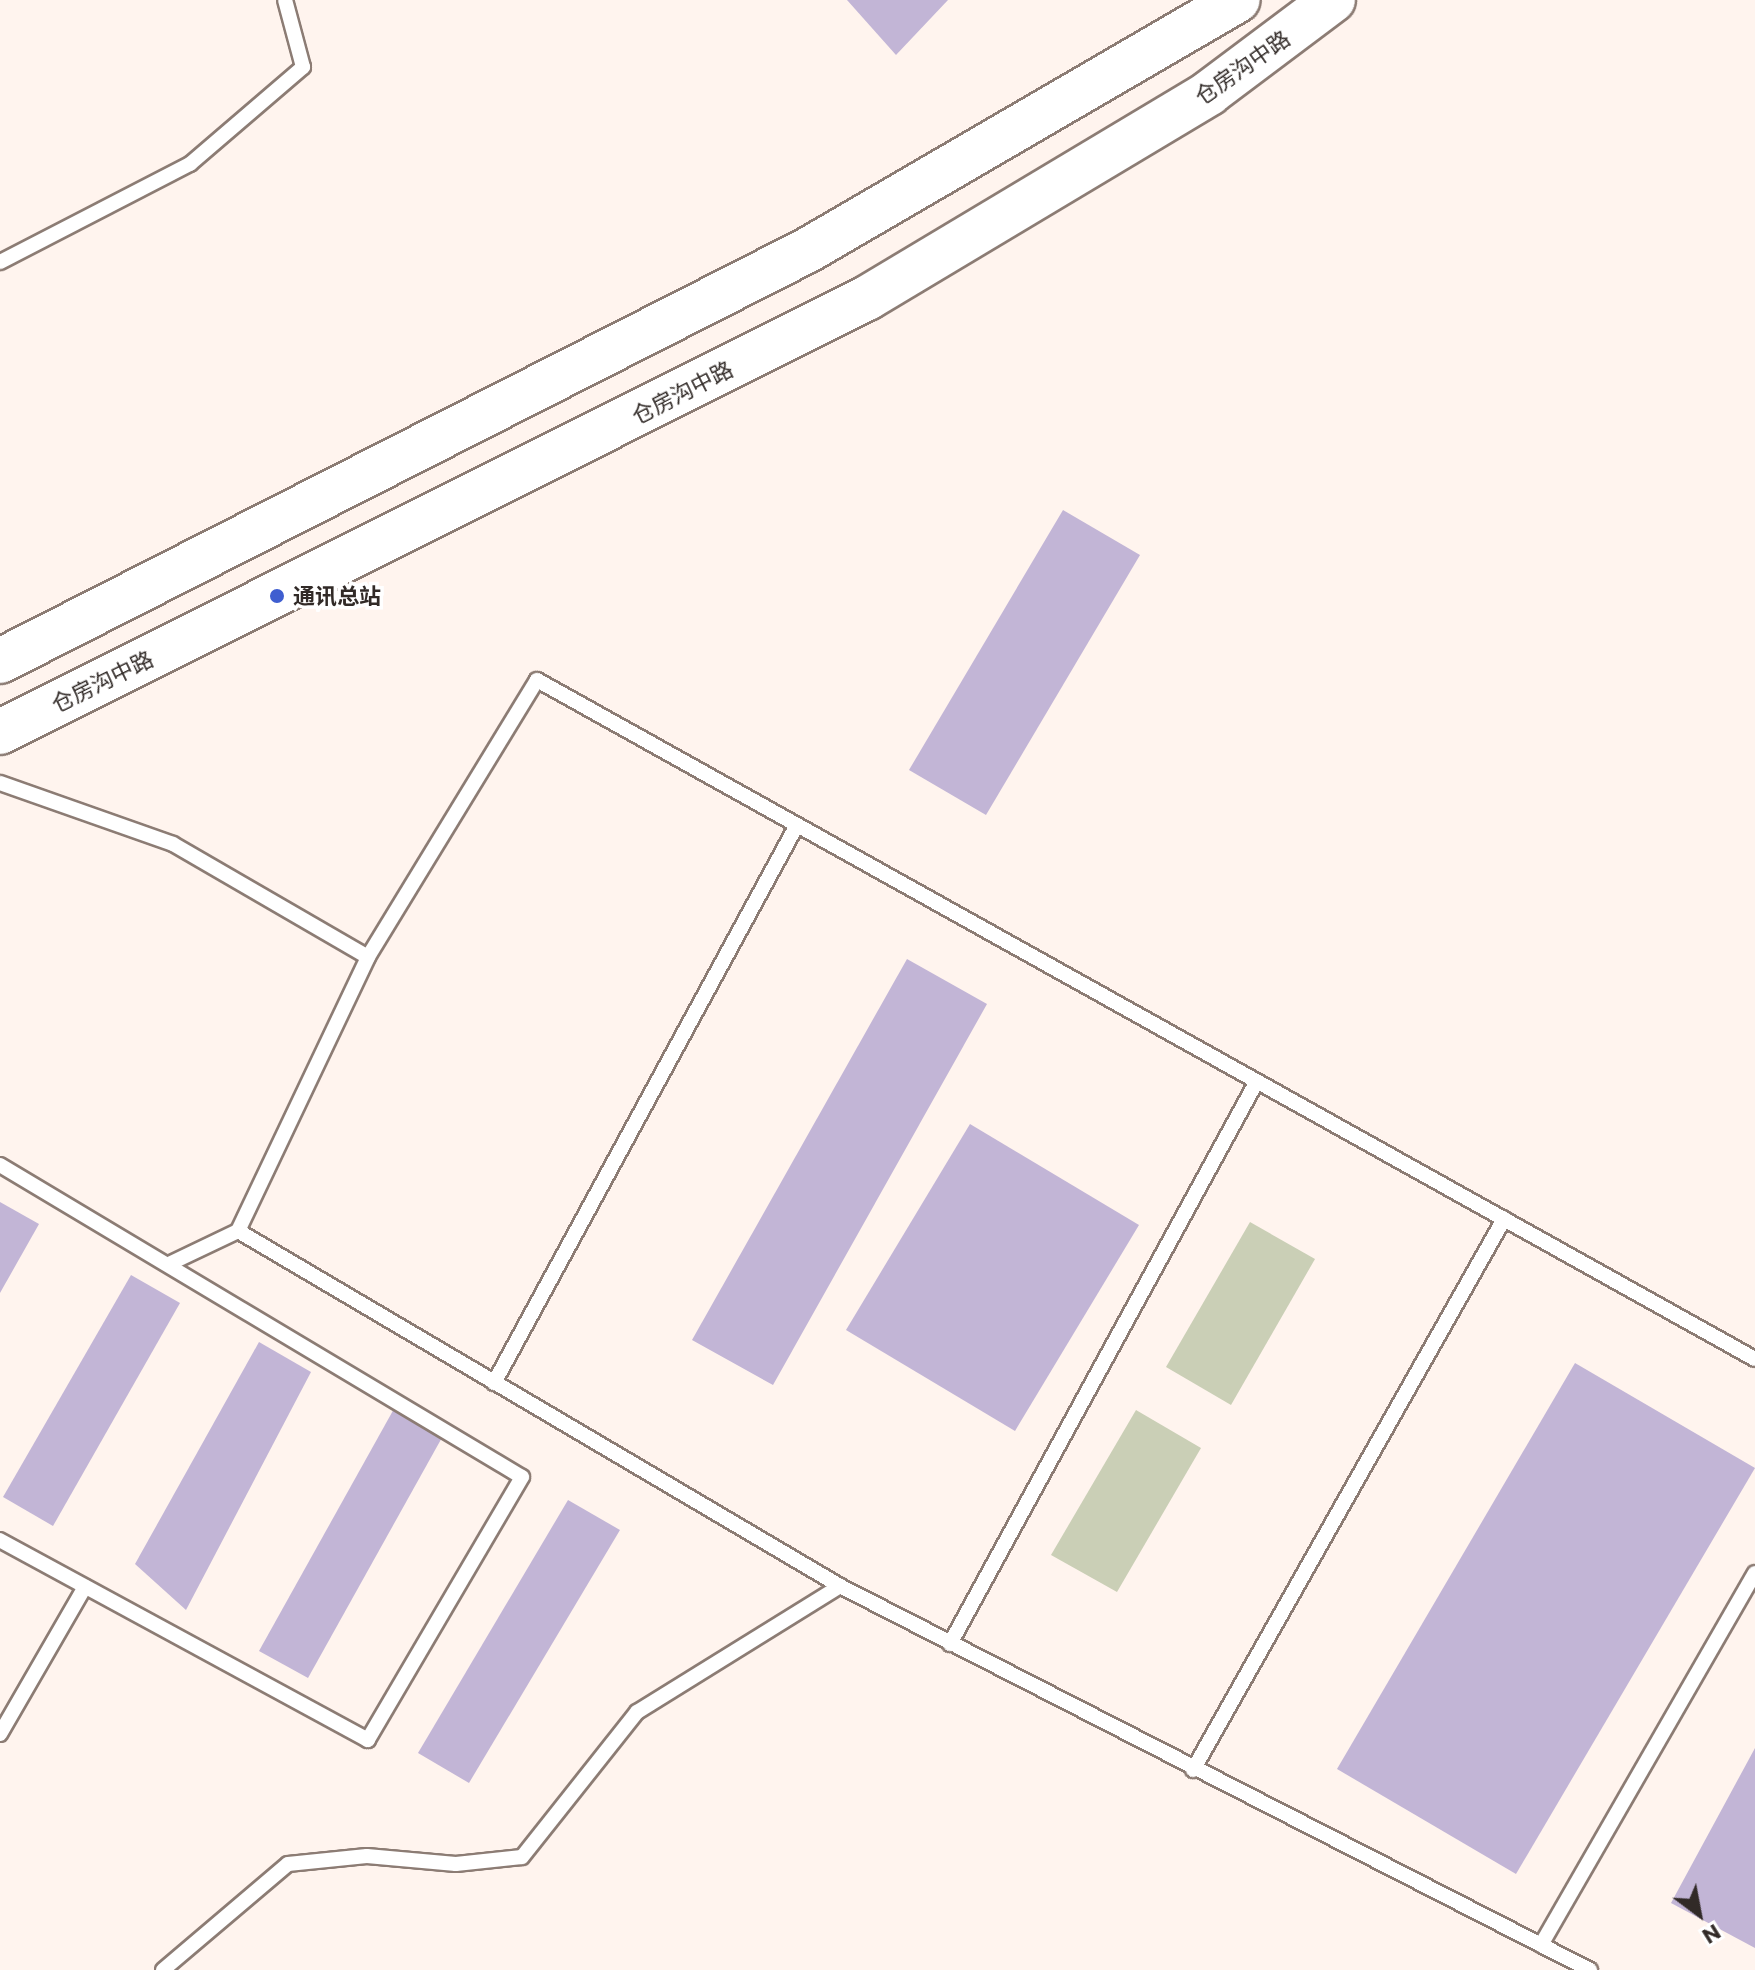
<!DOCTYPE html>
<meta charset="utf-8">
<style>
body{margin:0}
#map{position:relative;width:1755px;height:1970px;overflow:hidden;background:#fff4ee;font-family:Commissioner,"Noto Sans SC",sans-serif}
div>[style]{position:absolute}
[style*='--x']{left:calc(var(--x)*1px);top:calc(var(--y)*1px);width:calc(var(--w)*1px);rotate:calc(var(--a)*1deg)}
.green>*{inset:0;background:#cacfb6}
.building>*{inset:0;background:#c2b5d6}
.roads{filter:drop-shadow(2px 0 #8c7c74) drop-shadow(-2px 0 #8c7c74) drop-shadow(0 2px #8c7c74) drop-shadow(0 -2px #8c7c74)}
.service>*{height:14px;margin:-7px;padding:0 7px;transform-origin:7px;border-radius:7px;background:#fff}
.trunk>*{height:44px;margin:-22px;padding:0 22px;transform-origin:22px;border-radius:22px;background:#fff}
.dots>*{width:22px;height:22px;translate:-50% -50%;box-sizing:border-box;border:4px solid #fff;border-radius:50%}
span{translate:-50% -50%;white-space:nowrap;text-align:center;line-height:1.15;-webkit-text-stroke:7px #fff;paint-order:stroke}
.street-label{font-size:22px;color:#312a27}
.poi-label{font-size:22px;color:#312a27;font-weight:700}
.left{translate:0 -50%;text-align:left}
.north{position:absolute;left:1659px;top:1874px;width:80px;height:80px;-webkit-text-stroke:6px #fff;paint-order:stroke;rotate:148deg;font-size:22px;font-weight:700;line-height:32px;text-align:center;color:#312a27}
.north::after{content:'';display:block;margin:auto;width:28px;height:36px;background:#312a27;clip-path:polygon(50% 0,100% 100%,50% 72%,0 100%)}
</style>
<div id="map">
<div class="green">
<div style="clip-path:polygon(1250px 1222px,1315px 1259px,1231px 1405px,1166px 1367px)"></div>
<div style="clip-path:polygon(1136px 1410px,1201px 1448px,1117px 1592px,1051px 1555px)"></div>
</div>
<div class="building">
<div style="clip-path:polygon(847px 0,948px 0,896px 55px)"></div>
<div style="clip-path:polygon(1063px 510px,1140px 555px,986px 815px,909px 770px)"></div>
<div style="clip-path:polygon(907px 959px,987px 1004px,773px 1385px,692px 1340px)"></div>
<div style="clip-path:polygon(970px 1124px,1139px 1225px,1015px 1431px,846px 1330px)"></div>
<div style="clip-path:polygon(0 1202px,39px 1224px,0 1293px)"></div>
<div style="clip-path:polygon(131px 1275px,180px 1303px,53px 1526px,3px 1497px)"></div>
<div style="clip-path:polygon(259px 1342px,311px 1372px,186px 1610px,135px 1564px)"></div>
<div style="clip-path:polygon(1575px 1363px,1755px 1468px,1516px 1874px,1337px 1769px)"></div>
<div style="clip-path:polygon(395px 1407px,444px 1434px,308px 1678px,259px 1651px)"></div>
<div style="clip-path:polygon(568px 1500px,620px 1530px,469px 1783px,418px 1753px)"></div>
<div style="clip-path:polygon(1755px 1748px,1755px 1948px,1671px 1903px)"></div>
</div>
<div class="roads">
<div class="service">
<div style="--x:0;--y:262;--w:214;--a:-27.3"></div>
<div style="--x:190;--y:164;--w:149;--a:-40.6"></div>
<div style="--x:303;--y:67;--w:69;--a:-105"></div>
<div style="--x:0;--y:783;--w:183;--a:19.4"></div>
<div style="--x:173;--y:844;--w:225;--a:30.1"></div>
<div style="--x:0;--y:1165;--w:608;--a:30.87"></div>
<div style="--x:522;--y:1477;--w:305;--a:120.4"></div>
<div style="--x:368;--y:1740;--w:419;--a:-151.5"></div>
<div style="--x:171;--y:1263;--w:74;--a:-25.5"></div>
<div style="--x:494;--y:1383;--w:635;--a:-61.5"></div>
<div style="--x:950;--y:1644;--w:641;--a:-61.4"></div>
<div style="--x:0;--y:1734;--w:170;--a:-60"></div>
<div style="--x:1193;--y:1770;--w:633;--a:-60.56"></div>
<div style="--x:1541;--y:1945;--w:429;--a:-60.1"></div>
<div style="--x:163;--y:1970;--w:164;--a:-40.3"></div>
<div style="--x:288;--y:1864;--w:79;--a:-5.8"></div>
<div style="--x:367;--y:1856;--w:89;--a:5.1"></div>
<div style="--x:456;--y:1864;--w:66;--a:-6.1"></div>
<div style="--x:522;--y:1857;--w:185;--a:-51.6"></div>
<div style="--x:637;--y:1712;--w:239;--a:-31.8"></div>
<div style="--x:1590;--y:1970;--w:843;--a:-152.89"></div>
<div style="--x:840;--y:1586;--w:699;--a:-149.47"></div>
<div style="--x:238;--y:1231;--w:303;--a:-64.6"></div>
<div style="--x:368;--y:957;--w:324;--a:-58.6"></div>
<div style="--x:537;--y:680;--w:1394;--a:29.14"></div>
</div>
<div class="trunk">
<div style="--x:0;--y:661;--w:907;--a:-26.96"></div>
<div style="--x:808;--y:250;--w:497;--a:-30.2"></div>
<div style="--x:0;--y:732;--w:970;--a:-26.59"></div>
<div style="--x:867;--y:298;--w:399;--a:-30.9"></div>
<div style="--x:1209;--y:93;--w:155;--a:-36.9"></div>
</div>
</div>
<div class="dots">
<div style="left:277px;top:596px;background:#3f5ed0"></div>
</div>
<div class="street-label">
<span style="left:1242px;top:67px;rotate:-35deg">仓房沟中路</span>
<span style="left:682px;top:392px;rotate:-27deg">仓房沟中路</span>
<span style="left:102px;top:681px;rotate:-26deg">仓房沟中路</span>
</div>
<div class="poi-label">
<span class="left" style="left:293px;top:596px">通讯总站</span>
</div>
<div class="north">N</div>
</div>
